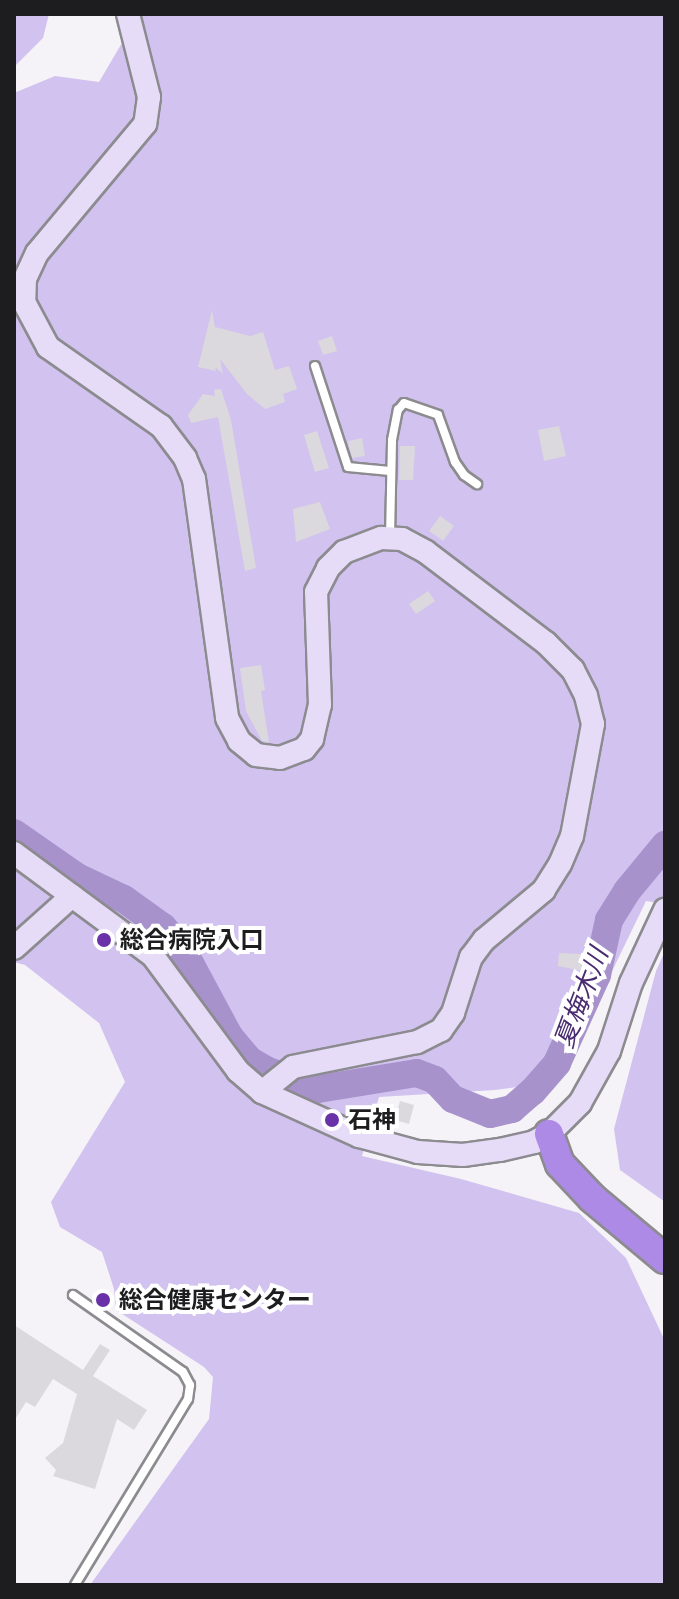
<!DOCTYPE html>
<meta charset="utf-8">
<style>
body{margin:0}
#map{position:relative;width:679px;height:1599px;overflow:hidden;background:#f5f3f7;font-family:"DM Sans","Noto Sans JP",sans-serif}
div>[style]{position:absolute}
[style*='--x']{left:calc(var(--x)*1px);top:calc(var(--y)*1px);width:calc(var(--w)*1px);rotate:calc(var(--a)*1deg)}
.green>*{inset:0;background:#d1c2ef}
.river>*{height:28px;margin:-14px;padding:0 14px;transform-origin:14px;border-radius:14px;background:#a792cc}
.building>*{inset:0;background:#dbd9dd}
.roads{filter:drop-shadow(2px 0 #8c8b8f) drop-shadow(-2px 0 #8c8b8f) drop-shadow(0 2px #8c8b8f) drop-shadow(0 -2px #8c8b8f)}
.lane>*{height:8px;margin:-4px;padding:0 4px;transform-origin:4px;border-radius:4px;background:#fff}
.secondary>*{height:22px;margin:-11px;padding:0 11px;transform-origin:11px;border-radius:11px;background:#e7dcf8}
.highway>*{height:28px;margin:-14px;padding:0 14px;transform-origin:14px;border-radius:14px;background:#ae8ae7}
.dots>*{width:22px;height:22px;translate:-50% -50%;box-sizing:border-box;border:4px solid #fff;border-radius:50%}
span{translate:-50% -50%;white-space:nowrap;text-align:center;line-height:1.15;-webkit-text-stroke:8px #fff;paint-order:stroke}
.poi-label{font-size:24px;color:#1d1c1e;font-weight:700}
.left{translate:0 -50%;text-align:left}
.water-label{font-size:26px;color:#492b70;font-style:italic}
.frame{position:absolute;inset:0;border:16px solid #1d1c1e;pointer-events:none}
</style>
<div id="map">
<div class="green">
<div style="clip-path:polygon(14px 14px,49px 14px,43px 38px,14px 67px)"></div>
<div style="clip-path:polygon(139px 14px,665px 14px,665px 904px,646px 901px,559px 1081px,495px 1090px,379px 1097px,362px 1156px,461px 1179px,579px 1213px,626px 1258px,665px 1341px,665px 1585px,90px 1585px,209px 1419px,213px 1377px,204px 1367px,116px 1310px,114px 1289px,102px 1252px,60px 1227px,51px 1202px,125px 1082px,99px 1023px,25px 965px,14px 962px,14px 93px,55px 76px,99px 82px)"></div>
<div style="clip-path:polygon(665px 951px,665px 1202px,620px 1170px,614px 1129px,656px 971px)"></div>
</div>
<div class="river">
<div style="--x:14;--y:833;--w:77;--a:34.9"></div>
<div style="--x:77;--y:877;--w:52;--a:25.1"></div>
<div style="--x:124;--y:899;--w:48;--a:35.7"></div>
<div style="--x:163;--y:927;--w:33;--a:50"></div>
<div style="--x:184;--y:952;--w:95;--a:61.8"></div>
<div style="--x:229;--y:1036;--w:31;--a:50"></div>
<div style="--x:249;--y:1060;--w:22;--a:30"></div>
<div style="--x:268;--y:1071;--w:53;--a:19.8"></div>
<div style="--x:318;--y:1089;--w:100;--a:-9.2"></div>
<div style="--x:417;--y:1073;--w:19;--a:21"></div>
<div style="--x:435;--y:1080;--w:26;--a:47"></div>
<div style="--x:453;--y:1099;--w:40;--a:22"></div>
<div style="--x:490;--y:1114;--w:23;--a:-13"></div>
<div style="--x:512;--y:1109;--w:28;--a:-41"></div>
<div style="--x:533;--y:1091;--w:37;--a:-49"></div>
<div style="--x:557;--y:1063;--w:97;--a:-65.6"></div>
<div style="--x:597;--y:975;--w:56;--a:-77.7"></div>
<div style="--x:609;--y:920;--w:34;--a:-58"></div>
<div style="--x:627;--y:891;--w:60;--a:-50.4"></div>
</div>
<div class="building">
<div style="clip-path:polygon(212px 310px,215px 327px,250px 336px,263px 332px,275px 370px,289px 366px,297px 389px,283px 394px,285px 402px,265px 409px,247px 394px,220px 359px,223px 374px,215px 367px,216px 371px,198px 367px)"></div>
<div style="clip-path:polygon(332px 336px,337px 351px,323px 355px,318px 341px)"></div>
<div style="clip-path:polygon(221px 389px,231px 420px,256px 568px,245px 571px,218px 417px,191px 423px,188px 415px,203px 394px,215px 396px,214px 390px)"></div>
<div style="clip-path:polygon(559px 426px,566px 456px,544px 461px,538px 430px)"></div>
<div style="clip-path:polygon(317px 431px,329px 468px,315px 472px,304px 435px)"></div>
<div style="clip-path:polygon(362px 438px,365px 456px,352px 458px,348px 441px)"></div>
<div style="clip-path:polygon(400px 446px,415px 446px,413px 480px,399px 480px)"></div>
<div style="clip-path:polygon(320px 502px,330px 529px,296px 542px,293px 509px)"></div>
<div style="clip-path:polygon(440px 516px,454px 526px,443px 541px,429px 531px)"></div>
<div style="clip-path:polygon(428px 591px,435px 601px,416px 614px,409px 604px)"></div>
<div style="clip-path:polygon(261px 665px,265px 690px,261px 691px,269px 742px,262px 741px,246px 711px,240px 668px)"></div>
<div style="clip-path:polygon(559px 953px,583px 954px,582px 971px,558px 966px)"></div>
<div style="clip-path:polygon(400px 1101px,414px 1105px,409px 1124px,395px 1120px)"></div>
<div style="clip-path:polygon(14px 1325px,83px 1370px,100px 1344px,110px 1350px,93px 1376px,147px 1410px,134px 1430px,117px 1419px,95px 1489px,53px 1476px,56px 1470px,45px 1458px,63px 1443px,77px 1394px,53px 1379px,35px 1407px,26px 1402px,14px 1421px)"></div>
</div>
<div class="roads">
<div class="lane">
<div style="--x:315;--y:366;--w:106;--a:71.9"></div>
<div style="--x:348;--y:467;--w:42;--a:5.4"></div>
<div style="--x:390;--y:537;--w:97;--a:-88.8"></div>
<div style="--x:392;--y:440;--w:31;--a:-79"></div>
<div style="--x:398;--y:410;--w:9;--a:-49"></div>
<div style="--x:404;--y:403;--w:36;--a:19"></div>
<div style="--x:438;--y:415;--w:50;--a:70.1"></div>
<div style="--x:455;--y:462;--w:16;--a:55"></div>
<div style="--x:464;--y:475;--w:16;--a:35"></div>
<div style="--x:73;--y:1295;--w:134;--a:35"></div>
<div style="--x:183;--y:1372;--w:15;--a:62"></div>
<div style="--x:190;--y:1385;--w:14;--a:98"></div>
<div style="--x:188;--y:1399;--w:218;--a:121.3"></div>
</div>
<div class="secondary">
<div style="--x:128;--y:14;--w:86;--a:75.8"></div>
<div style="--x:149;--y:97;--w:27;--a:98"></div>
<div style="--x:145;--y:124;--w:168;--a:129.9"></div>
<div style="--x:37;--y:253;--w:29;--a:115"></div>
<div style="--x:25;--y:279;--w:23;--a:92"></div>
<div style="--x:24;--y:302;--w:51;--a:61.9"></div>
<div style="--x:48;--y:347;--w:138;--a:35"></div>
<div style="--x:161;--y:426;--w:40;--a:53"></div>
<div style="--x:185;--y:458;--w:23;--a:67"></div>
<div style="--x:194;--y:479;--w:241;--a:82.1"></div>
<div style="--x:227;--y:718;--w:26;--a:62"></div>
<div style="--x:239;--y:741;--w:22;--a:39"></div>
<div style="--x:256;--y:755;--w:24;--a:7"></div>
<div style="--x:280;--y:758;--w:26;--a:-21"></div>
<div style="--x:304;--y:749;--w:13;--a:-51"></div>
<div style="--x:312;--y:739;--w:35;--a:-77"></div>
<div style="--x:320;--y:705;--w:113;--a:-92"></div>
<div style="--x:316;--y:592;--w:27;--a:-63"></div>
<div style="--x:328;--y:568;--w:23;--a:-45"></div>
<div style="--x:344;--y:552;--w:40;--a:-21"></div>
<div style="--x:381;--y:538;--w:21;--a:3"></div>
<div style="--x:402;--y:539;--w:27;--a:28"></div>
<div style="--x:426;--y:552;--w:151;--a:37.2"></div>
<div style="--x:546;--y:643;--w:38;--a:45"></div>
<div style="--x:573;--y:670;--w:29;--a:63"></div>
<div style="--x:586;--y:696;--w:29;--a:76"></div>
<div style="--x:593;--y:724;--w:114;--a:100.6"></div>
<div style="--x:572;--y:836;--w:30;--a:113"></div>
<div style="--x:560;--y:864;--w:31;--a:122"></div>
<div style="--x:544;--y:890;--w:78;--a:140.2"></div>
<div style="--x:484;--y:940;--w:21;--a:127"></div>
<div style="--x:471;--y:957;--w:59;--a:107.8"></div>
<div style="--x:453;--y:1013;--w:21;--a:125"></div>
<div style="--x:441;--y:1030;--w:27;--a:153"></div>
<div style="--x:417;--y:1042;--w:126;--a:168.6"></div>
<div style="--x:293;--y:1067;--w:40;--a:141"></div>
<div style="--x:14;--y:853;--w:173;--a:36.5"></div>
<div style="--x:153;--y:956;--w:143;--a:53.5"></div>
<div style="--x:238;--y:1071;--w:32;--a:41"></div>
<div style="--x:262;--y:1092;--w:107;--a:24.4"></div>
<div style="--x:359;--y:1136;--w:61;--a:15.2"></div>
<div style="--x:418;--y:1152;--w:45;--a:3.8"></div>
<div style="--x:463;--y:1155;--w:37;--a:-8"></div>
<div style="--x:500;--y:1150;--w:35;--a:-13"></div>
<div style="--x:534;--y:1142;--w:17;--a:-28"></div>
<div style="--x:549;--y:1134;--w:44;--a:-45"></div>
<div style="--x:580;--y:1103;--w:60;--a:-60.9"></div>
<div style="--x:609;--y:1051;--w:71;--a:-72.1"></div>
<div style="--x:631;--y:983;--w:81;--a:-65"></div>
<div style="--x:14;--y:948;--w:78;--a:-41.9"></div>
</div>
<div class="highway">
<div style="--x:549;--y:1134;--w:32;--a:70"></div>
<div style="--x:560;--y:1164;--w:47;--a:46.7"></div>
<div style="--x:592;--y:1198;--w:95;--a:39.9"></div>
</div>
</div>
<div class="dots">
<div style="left:104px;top:940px;background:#6932a9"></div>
<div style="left:332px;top:1120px;background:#6932a9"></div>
<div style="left:103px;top:1300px;background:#6932a9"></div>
</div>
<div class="poi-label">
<span class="left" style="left:120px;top:940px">総合病院入口</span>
<span class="left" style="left:348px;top:1120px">石神</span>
<span class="left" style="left:119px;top:1300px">総合健康センター</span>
</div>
<div class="water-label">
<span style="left:582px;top:998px;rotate:-69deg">夏梅木川</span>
</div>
<div class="frame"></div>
</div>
